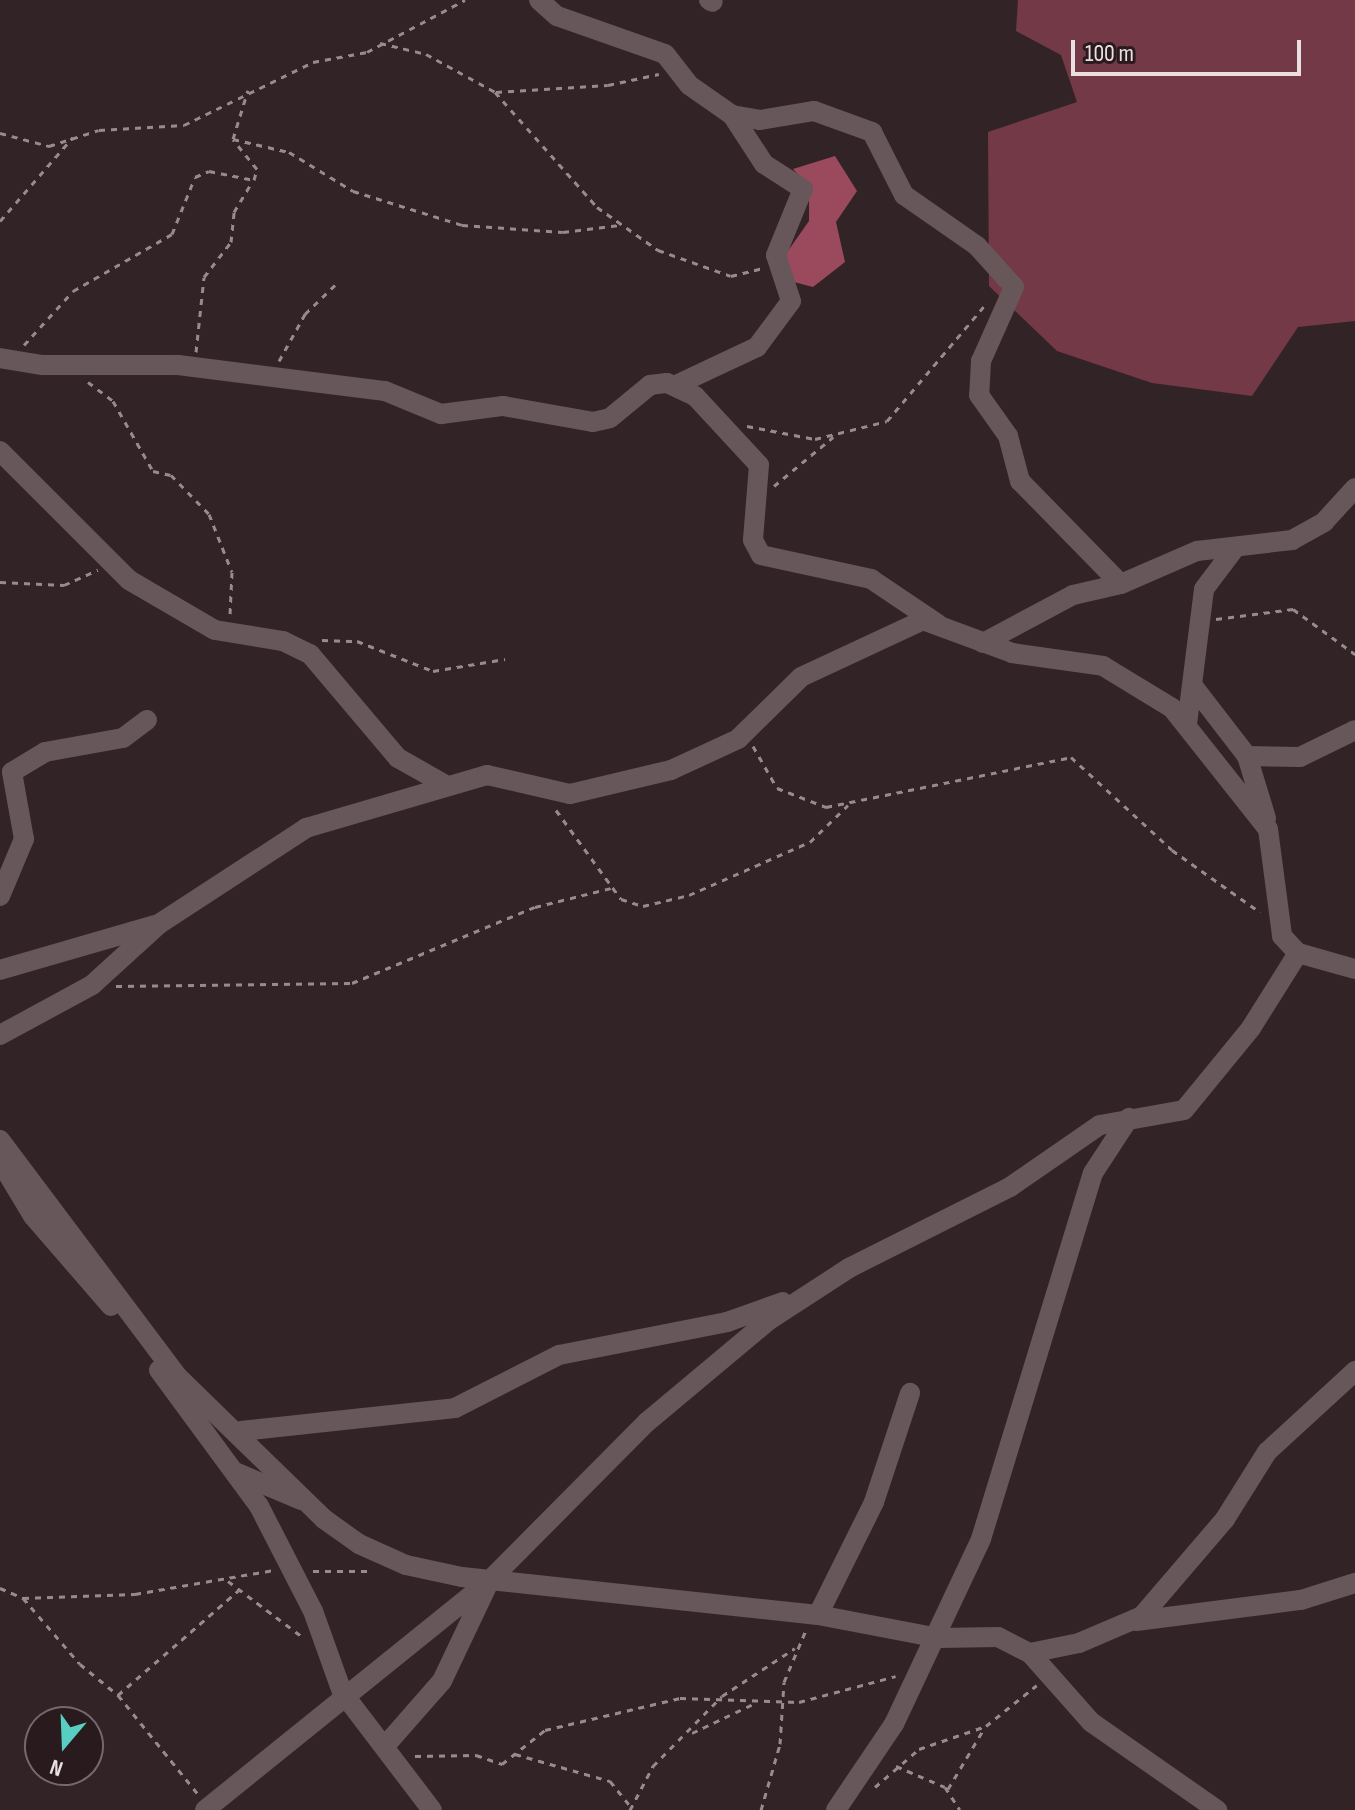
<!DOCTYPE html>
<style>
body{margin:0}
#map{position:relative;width:1355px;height:1810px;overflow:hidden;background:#322426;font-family:"Sofia Sans Condensed",sans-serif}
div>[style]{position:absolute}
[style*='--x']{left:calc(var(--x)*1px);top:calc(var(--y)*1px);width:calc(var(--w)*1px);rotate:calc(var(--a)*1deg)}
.green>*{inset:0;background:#743946}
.water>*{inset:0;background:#9a4a5c}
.path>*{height:3px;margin-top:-1.5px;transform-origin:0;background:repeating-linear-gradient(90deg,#978b8c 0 6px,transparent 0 12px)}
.minor>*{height:20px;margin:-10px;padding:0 10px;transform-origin:10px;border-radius:10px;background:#68575a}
span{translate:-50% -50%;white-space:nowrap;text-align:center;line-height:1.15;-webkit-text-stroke:6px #281a1d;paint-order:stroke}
.north{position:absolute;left:24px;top:1706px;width:80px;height:80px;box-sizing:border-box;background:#281a1d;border:2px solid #76696b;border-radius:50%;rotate:199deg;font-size:22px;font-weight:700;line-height:32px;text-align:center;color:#eae0e1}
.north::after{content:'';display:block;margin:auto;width:28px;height:36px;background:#57cec1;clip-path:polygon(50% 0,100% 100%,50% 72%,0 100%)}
.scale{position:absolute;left:1071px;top:40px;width:230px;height:36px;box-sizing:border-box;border:4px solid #eae0e1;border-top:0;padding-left:10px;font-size:24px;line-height:28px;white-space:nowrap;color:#eae0e1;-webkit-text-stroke:6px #281a1d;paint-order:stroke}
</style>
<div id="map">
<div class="green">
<div style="clip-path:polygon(1018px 0,1355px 0,1355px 321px,1298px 327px,1252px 396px,1152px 383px,1057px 351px,989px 286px,988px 132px,1077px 102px,1061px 55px,1016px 31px)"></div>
</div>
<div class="water">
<div style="clip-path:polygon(835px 156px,857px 191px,836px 222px,845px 262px,813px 287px,790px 281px,783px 258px,809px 221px,809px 186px,793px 169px)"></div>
</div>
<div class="path">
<div style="--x:380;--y:43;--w:47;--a:13.4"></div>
<div style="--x:426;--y:54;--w:79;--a:28.8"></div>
<div style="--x:495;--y:92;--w:154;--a:48.4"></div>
<div style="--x:597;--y:207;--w:75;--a:35.2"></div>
<div style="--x:658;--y:250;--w:77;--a:19.6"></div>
<div style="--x:731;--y:276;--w:32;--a:-14"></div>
<div style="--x:496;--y:92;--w:112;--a:-3.6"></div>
<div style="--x:608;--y:85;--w:52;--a:-12.2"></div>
<div style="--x:0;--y:133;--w:51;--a:14.9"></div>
<div style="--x:49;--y:146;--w:52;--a:-17.7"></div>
<div style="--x:99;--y:130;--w:85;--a:-3.4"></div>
<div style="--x:184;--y:125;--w:144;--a:-26"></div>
<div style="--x:313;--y:62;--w:55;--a:-10.5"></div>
<div style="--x:367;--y:52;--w:111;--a:-28"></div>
<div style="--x:233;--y:139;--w:57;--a:13.1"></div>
<div style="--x:289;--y:152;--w:75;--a:31.4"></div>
<div style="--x:353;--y:191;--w:114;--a:17.3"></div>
<div style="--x:462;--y:225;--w:101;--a:4"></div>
<div style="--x:563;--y:232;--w:57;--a:-7"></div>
<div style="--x:0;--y:221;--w:111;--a:-49"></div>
<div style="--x:24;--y:345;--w:73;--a:-47.8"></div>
<div style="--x:73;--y:291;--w:114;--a:-29.9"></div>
<div style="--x:172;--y:234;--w:61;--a:-68"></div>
<div style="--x:195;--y:177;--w:15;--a:-23"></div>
<div style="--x:209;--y:171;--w:46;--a:11.3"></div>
<div style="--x:254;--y:180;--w:11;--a:-75"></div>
<div style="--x:257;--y:169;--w:38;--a:-129"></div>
<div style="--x:233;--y:139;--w:51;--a:-73"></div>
<div style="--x:196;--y:352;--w:75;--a:-83.9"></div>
<div style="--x:204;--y:277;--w:44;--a:-52.4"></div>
<div style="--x:231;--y:242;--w:30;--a:-84"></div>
<div style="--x:234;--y:212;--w:33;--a:-59"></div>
<div style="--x:279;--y:361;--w:54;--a:-61"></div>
<div style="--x:305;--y:314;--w:43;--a:-44.1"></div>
<div style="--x:88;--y:382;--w:31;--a:37"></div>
<div style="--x:113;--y:401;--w:81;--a:60.3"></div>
<div style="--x:153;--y:471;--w:18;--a:13"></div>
<div style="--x:171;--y:475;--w:54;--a:45.7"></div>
<div style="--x:209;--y:514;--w:62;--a:68.4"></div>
<div style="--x:232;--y:572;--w:42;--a:92.7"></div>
<div style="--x:747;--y:426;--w:69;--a:10.8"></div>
<div style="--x:815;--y:439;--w:74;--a:-14"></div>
<div style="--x:887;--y:421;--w:152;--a:-49.8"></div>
<div style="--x:774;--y:486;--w:77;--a:-39.7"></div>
<div style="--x:0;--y:582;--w:64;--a:2.7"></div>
<div style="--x:64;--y:585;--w:37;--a:-24"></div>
<div style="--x:1216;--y:619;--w:78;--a:-7.4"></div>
<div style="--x:1293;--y:609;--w:77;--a:36"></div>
<div style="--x:322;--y:640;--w:35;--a:2"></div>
<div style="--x:357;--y:641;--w:82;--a:21.5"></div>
<div style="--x:433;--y:671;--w:73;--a:-9.5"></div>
<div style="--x:753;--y:746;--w:48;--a:60.3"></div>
<div style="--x:777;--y:788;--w:53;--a:21.2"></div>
<div style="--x:826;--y:807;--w:250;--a:-11.5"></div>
<div style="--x:1071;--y:757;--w:137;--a:42.6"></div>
<div style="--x:1172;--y:850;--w:108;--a:35.2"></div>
<div style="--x:556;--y:810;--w:110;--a:53.9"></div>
<div style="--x:621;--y:899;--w:23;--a:18"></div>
<div style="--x:643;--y:906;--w:47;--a:-13.4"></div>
<div style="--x:689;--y:895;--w:132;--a:-23.7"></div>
<div style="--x:810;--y:842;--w:53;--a:-44.2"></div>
<div style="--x:116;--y:986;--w:236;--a:-0.7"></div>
<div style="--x:352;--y:983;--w:198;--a:-22.6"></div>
<div style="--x:535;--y:907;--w:78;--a:-14"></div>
<div style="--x:313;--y:1571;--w:60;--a:0"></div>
<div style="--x:228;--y:1581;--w:95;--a:36.9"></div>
<div style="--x:0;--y:1588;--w:25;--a:23"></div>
<div style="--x:23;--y:1598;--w:112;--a:-2"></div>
<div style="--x:135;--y:1594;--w:141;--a:-9.8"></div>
<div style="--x:23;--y:1598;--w:87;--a:49.2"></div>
<div style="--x:80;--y:1664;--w:49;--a:39.2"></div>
<div style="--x:118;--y:1695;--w:126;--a:51.1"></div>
<div style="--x:118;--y:1695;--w:160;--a:-41"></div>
<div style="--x:692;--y:1733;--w:68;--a:-25.4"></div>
<div style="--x:515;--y:1754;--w:99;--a:15.9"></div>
<div style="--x:610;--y:1781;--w:32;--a:51"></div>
<div style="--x:415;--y:1756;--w:61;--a:-0.9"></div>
<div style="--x:476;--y:1755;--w:28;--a:19"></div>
<div style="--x:502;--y:1764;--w:55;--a:-38.3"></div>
<div style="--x:545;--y:1730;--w:139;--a:-13.3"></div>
<div style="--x:680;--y:1698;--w:119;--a:1.9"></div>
<div style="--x:799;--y:1702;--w:100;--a:-15"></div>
<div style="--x:896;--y:1766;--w:53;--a:23.2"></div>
<div style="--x:945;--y:1787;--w:27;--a:57"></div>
<div style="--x:875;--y:1787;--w:58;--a:-40.8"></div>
<div style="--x:919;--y:1749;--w:71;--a:-18.9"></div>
<div style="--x:986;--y:1726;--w:65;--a:-38.8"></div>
<div style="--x:948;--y:1789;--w:72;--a:-59.2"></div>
<div style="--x:630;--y:1810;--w:50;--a:-62.4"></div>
<div style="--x:653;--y:1766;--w:98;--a:-45.4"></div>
<div style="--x:722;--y:1696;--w:87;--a:-33.3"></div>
<div style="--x:761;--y:1810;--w:69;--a:-73.9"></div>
<div style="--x:780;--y:1744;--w:62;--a:-86.3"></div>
<div style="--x:784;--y:1682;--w:56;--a:-67.1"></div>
</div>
<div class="minor">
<div style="--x:539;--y:0;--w:24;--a:42"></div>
<div style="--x:557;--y:16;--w:114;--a:19.4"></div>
<div style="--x:665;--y:54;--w:39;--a:52"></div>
<div style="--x:689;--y:85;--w:52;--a:34.9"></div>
<div style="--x:732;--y:115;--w:28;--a:10"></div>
<div style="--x:760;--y:120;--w:55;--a:-9.5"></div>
<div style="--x:814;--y:111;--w:62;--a:19.9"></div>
<div style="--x:872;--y:132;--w:71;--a:63.1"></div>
<div style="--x:904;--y:195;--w:89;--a:34.9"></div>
<div style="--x:977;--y:246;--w:55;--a:47.9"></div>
<div style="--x:1014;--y:287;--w:81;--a:114"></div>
<div style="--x:981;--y:361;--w:34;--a:93"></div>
<div style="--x:979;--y:395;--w:50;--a:54.7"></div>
<div style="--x:1008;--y:436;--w:47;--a:75.1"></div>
<div style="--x:1020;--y:481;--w:144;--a:45.6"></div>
<div style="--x:709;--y:0;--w:4;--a:27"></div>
<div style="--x:0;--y:358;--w:43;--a:9.5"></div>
<div style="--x:42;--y:365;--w:136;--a:0"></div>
<div style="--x:178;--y:365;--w:209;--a:7.2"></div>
<div style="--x:385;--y:391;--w:61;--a:22.3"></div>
<div style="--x:441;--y:414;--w:63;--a:-7.4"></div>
<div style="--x:503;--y:406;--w:91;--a:10.1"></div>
<div style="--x:593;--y:422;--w:17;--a:-13"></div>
<div style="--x:610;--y:418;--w:52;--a:-39.5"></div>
<div style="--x:650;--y:385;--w:17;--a:-7"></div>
<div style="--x:667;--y:383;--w:31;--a:25"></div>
<div style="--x:695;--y:396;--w:94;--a:47.2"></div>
<div style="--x:759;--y:465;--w:75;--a:94.6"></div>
<div style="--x:753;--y:540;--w:17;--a:62"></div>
<div style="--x:761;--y:555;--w:113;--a:12.3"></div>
<div style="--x:871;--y:579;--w:81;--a:33.9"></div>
<div style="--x:674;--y:386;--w:92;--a:-25.2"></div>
<div style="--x:757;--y:347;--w:57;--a:-53.5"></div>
<div style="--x:791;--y:301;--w:48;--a:-108.1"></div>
<div style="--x:776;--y:255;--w:71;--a:-67.8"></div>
<div style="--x:803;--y:189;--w:46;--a:-147.3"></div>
<div style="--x:764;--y:164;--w:59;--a:-123.1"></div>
<div style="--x:0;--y:451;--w:182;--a:45"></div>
<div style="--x:129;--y:580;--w:99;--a:30.2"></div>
<div style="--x:215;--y:630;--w:69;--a:9.2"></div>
<div style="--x:283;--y:641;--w:30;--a:26"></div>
<div style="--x:310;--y:654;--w:136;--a:49.8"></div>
<div style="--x:398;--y:758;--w:53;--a:29.5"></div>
<div style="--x:983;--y:643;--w:102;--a:-28.1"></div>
<div style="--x:1073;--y:595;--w:49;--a:-12.9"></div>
<div style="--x:1121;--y:584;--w:83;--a:-23.5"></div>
<div style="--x:1197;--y:551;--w:96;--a:-6.6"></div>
<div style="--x:1292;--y:540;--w:37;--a:-29"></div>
<div style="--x:1324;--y:522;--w:46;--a:-47.6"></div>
<div style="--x:1193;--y:686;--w:88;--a:52.4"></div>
<div style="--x:1247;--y:756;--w:65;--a:73"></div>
<div style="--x:1187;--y:724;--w:136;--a:-82.8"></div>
<div style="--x:1204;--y:589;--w:51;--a:-52.9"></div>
<div style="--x:1247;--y:756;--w:53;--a:1.1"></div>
<div style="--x:1300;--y:757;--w:61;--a:-26.1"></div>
<div style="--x:0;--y:896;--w:62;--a:-67.2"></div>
<div style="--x:24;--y:839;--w:68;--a:-100.2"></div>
<div style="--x:12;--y:772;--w:39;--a:-31"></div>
<div style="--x:45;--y:752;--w:79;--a:-10.2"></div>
<div style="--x:123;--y:738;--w:30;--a:-37"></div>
<div style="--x:0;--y:970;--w:161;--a:-16.2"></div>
<div style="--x:0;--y:1035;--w:105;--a:-28.5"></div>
<div style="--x:92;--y:985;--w:91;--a:-42.3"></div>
<div style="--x:159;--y:924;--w:176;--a:-33.1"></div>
<div style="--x:306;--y:828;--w:189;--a:-16.3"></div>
<div style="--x:487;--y:775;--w:85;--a:12.9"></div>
<div style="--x:570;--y:794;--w:104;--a:-13.4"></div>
<div style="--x:671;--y:770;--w:74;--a:-24.8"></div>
<div style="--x:738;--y:739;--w:88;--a:-44.5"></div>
<div style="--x:801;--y:677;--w:135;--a:-25"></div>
<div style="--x:923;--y:620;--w:95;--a:20.3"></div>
<div style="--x:1012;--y:653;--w:92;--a:8.1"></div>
<div style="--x:1103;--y:666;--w:81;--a:31.3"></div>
<div style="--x:1172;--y:708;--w:154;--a:51.6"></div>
<div style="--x:1268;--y:829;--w:108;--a:82.5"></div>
<div style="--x:1282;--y:936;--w:23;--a:47"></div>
<div style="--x:1298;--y:953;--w:59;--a:15.7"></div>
<div style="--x:0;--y:1140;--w:296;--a:53.1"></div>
<div style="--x:178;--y:1377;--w:204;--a:44.2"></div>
<div style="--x:324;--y:1519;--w:43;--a:35.5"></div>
<div style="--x:359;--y:1544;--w:51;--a:24.1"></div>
<div style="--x:406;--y:1565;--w:57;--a:12.1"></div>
<div style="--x:462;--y:1577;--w:358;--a:6.1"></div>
<div style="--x:818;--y:1615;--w:123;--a:10.8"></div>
<div style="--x:939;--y:1638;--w:59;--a:-1"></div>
<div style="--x:998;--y:1637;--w:36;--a:27"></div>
<div style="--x:1030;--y:1653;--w:92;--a:48.5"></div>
<div style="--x:1091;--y:1722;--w:154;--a:34.9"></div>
<div style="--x:0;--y:1161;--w:64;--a:59"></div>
<div style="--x:33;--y:1216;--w:119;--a:49.1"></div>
<div style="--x:159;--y:1370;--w:169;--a:53.7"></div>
<div style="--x:259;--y:1506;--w:118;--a:62.8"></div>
<div style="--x:313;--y:1611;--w:86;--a:70.3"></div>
<div style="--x:342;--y:1692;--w:148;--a:52.7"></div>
<div style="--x:241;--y:1431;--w:215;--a:-6.1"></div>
<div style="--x:455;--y:1408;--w:117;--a:-27"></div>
<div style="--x:559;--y:1355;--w:171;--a:-11.1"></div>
<div style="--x:727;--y:1322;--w:59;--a:-19.7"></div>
<div style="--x:235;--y:1472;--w:72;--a:23"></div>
<div style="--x:818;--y:1615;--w:126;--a:-63.6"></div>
<div style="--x:874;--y:1502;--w:115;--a:-71.7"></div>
<div style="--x:1136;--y:1621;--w:166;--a:-7.3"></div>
<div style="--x:1301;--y:1600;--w:57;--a:-17.5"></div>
<div style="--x:1030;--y:1653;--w:50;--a:-11.5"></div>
<div style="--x:1079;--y:1643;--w:69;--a:-23.2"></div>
<div style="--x:1142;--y:1616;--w:128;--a:-49.4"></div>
<div style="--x:1225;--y:1519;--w:79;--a:-57.9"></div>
<div style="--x:1267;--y:1452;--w:120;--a:-42.6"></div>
<div style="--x:385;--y:1746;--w:86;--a:-48.8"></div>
<div style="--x:442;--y:1681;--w:112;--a:-64.6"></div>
<div style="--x:205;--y:1810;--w:366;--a:-38.9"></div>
<div style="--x:490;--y:1580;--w:223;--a:-45.2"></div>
<div style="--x:647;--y:1422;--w:159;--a:-39.9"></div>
<div style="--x:769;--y:1320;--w:95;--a:-33"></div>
<div style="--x:849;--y:1268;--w:180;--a:-26.7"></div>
<div style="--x:1010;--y:1187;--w:109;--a:-34.6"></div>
<div style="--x:1100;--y:1125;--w:85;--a:-10.1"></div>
<div style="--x:1184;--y:1110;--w:106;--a:-50.7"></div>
<div style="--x:1251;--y:1028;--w:89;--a:-57.9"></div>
<div style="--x:836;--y:1810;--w:104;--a:-56"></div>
<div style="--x:894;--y:1724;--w:204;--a:-64.8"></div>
<div style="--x:981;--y:1539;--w:383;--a:-73"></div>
<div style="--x:1093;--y:1173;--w:66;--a:-56.8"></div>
</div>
<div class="north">N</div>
<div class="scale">100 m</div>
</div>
